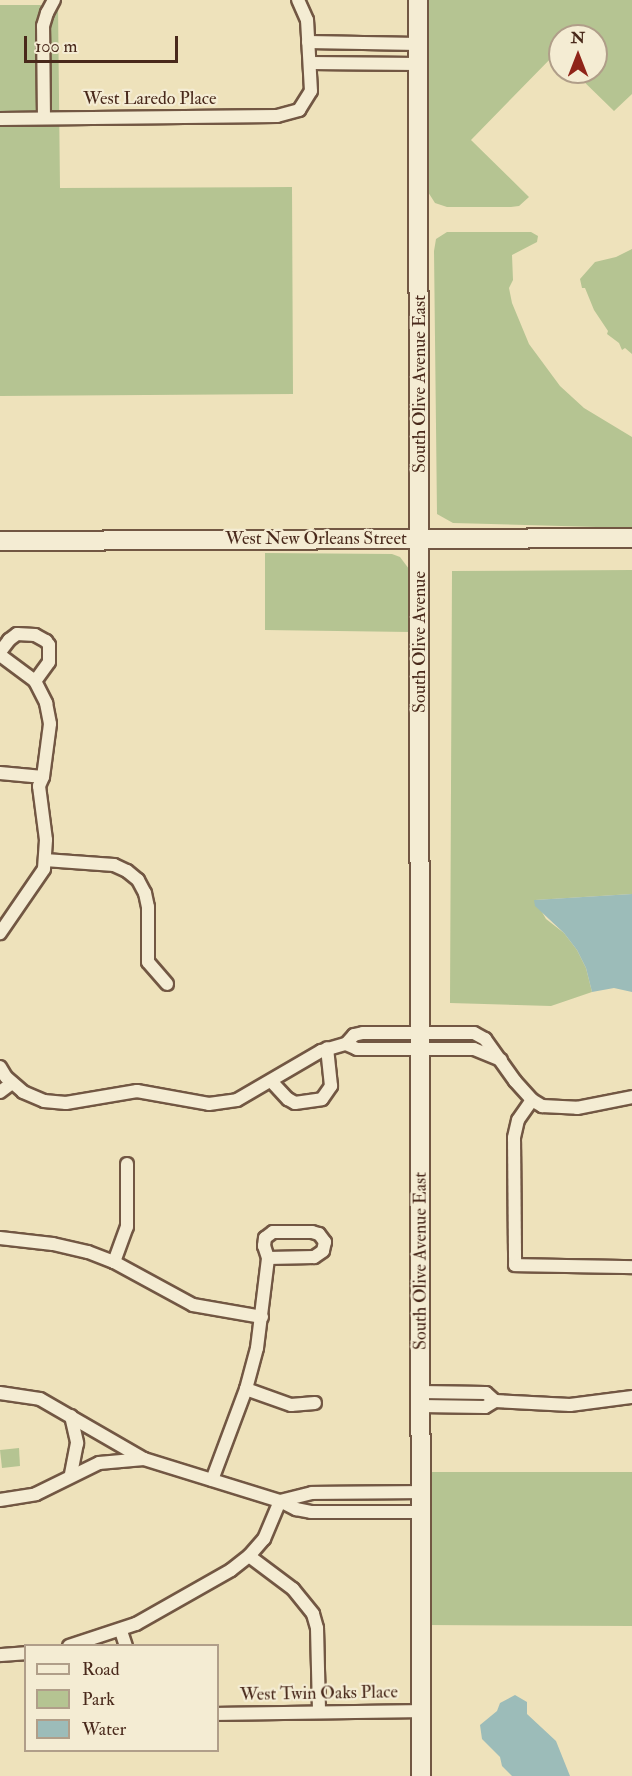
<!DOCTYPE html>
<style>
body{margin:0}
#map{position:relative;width:632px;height:1776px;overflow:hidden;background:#eee2bb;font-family:"IM FELL Double Pica",serif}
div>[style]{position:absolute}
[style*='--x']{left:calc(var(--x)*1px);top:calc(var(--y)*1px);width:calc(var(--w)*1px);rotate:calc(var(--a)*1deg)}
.green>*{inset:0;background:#b5c492}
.water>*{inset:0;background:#9cbcb9}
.roads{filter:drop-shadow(2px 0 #725743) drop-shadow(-2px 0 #725743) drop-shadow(0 2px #725743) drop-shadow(0 -2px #725743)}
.street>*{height:12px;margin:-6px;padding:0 6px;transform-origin:6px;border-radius:6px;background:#f4ecd3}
.secondary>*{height:18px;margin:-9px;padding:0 9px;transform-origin:9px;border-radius:9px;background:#f4ecd3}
span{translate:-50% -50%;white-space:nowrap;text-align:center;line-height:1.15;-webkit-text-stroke:4.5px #f4ecd3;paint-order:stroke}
.street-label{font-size:18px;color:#49291b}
.legend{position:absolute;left:24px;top:1644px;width:195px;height:108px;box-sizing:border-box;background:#f4ecd3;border:2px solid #b09e89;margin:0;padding:8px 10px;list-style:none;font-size:18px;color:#49291b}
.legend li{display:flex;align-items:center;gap:12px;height:30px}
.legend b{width:30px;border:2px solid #b09e89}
.north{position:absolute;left:548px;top:24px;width:60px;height:60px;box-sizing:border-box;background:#f4ecd3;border:2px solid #b09e89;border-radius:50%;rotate:0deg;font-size:16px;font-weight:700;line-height:24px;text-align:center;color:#49291b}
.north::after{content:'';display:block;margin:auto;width:21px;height:27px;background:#8f2418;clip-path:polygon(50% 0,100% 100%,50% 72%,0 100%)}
.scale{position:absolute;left:24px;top:36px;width:154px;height:27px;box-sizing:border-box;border:3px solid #49291b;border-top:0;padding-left:8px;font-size:18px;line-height:21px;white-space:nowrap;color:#49291b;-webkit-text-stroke:4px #f4ecd3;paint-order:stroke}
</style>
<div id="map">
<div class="green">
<div style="clip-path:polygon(423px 0,632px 0,632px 94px,614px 111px,574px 72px,596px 72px,596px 36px,560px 36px,560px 58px,555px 54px,471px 140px,529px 197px,519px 206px,511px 207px,447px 207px,435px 203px,428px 192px,423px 163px)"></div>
<div style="clip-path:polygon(0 5px,58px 5px,60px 188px,292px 187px,293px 394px,0 396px)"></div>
<div style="clip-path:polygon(447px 232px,531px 232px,538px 236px,537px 242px,512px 255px,513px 280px,509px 288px,512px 303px,529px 344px,560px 386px,584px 408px,632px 437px,632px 528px,453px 523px,437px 514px,434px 251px,436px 239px)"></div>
<div style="clip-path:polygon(632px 249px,632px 354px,625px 348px,622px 350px,619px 343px,607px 334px,608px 331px,594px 310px,585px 288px,582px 288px,580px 279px,595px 262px,616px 257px)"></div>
<div style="clip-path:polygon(265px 553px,392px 554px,400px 557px,409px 569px,410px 632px,265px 630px)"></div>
<div style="clip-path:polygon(632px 570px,632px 894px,535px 900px,546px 919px,564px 933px,577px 950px,586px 968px,592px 992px,551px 1006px,450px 1003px,452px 571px)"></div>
<div style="clip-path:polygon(19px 1448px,20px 1466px,2px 1468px,0 1450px)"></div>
<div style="clip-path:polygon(428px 1472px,632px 1472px,632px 1626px,428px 1625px)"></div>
</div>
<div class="water">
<div style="clip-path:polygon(632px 894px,632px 992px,614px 988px,592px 992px,586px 968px,577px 950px,564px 933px,535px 906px,534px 900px)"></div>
<div style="clip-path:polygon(515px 1695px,527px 1702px,527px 1714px,556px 1741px,570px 1776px,512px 1776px,502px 1766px,500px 1757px,482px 1739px,480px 1725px,497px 1711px,500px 1703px)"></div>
</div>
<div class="roads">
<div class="street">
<div style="--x:308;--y:42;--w:110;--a:1"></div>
<div style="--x:310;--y:63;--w:108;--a:0.5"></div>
<div style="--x:44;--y:118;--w:92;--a:-90.6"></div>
<div style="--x:43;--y:26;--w:14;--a:-73"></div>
<div style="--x:47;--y:13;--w:15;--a:-62"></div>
<div style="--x:0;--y:119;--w:277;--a:-0.6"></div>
<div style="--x:277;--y:116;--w:23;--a:-15"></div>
<div style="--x:299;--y:110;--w:22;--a:-58"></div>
<div style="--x:311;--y:91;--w:71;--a:-93.2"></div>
<div style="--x:307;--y:20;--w:22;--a:-114"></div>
<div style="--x:0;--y:652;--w:15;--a:-53"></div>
<div style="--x:9;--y:640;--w:10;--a:-37"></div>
<div style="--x:17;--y:634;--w:18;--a:3"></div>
<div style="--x:35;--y:635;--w:13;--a:29"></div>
<div style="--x:46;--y:641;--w:5;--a:53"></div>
<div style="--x:49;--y:645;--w:17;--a:90"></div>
<div style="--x:49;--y:662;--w:24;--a:126"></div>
<div style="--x:0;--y:655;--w:44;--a:36.6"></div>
<div style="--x:35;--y:681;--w:25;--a:63"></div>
<div style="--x:46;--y:703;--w:21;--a:79"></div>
<div style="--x:50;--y:724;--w:53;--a:97.5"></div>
<div style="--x:43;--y:777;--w:10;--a:114"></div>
<div style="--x:39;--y:786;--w:54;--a:82.6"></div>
<div style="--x:46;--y:840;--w:29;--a:94"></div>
<div style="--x:44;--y:869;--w:78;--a:124.5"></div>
<div style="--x:0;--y:773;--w:43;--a:5.3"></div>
<div style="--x:45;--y:860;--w:69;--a:4.1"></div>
<div style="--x:114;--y:865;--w:14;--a:25"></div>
<div style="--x:127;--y:871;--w:14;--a:39"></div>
<div style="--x:138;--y:880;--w:15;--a:62"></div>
<div style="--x:145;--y:893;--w:14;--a:78"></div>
<div style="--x:148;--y:907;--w:55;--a:90"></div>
<div style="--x:148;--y:962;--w:29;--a:49"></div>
<div style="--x:346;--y:1044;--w:12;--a:-48"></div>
<div style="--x:354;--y:1035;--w:9;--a:-13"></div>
<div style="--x:363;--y:1033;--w:111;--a:0"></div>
<div style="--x:474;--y:1033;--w:13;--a:29"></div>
<div style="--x:485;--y:1039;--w:52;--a:54.5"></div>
<div style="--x:515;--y:1081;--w:25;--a:48"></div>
<div style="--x:532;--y:1100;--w:12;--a:31"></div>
<div style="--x:542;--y:1106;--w:35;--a:3"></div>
<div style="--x:577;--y:1108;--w:56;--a:-11.3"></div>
<div style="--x:0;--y:1067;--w:12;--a:59"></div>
<div style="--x:6;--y:1077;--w:23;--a:41"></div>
<div style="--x:23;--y:1092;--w:23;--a:23"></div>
<div style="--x:44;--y:1101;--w:22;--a:5"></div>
<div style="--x:66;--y:1103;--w:72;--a:-9.6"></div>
<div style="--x:137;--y:1091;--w:73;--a:10.2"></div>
<div style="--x:209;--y:1104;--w:28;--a:-8"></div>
<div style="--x:237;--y:1100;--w:97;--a:-30.3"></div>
<div style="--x:321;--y:1051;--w:26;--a:-16"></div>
<div style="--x:346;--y:1044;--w:12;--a:24"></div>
<div style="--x:357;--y:1049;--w:117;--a:0"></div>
<div style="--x:474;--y:1049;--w:29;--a:22"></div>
<div style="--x:271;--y:1081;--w:25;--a:47"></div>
<div style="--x:288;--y:1099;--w:8;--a:30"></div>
<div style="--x:295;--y:1103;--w:27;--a:-8"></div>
<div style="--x:322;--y:1099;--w:16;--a:-55"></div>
<div style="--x:331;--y:1086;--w:38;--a:-96"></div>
<div style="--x:0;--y:1092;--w:15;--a:-37"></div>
<div style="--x:532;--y:1100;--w:24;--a:125"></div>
<div style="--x:518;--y:1120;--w:18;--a:103"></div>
<div style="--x:514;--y:1138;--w:127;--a:89.5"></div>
<div style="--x:515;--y:1265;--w:117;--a:1"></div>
<div style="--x:0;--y:1238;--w:53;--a:6.5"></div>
<div style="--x:53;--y:1244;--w:36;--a:13"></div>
<div style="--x:88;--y:1252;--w:28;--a:21"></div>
<div style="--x:114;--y:1262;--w:90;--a:28.6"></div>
<div style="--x:193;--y:1305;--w:70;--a:9.9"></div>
<div style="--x:114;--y:1262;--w:37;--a:-70"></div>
<div style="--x:127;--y:1227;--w:63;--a:-90"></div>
<div style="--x:246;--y:1389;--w:48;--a:19.6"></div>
<div style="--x:291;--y:1405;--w:24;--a:-5"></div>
<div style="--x:421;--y:1392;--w:65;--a:0.9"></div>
<div style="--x:486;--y:1393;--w:12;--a:42"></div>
<div style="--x:0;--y:1393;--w:40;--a:8.5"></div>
<div style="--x:40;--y:1399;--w:120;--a:30"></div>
<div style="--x:144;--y:1459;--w:142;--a:17.2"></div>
<div style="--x:280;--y:1501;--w:18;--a:27"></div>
<div style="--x:296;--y:1509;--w:15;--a:11"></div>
<div style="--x:311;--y:1512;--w:111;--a:0"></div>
<div style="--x:421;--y:1406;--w:64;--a:0.9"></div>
<div style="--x:485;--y:1407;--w:12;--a:-31"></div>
<div style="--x:495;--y:1401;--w:75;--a:3.1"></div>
<div style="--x:570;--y:1405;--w:63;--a:-7.4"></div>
<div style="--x:71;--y:1416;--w:28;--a:77"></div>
<div style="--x:77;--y:1443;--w:33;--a:101"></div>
<div style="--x:212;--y:1480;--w:97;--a:-69.5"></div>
<div style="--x:246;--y:1389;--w:42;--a:-75"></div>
<div style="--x:257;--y:1348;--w:91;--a:-83"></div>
<div style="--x:268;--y:1258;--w:13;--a:-108"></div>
<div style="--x:264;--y:1246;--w:8;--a:-83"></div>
<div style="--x:265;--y:1238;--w:10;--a:-37"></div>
<div style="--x:273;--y:1232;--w:39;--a:0"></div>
<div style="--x:312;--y:1232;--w:7;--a:16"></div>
<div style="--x:319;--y:1234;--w:10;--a:53"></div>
<div style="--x:325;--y:1242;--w:9;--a:103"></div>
<div style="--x:323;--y:1251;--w:11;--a:146"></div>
<div style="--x:314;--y:1257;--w:46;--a:178.8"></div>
<div style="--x:0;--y:1500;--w:36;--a:-9"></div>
<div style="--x:36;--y:1494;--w:70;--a:-26.2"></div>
<div style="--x:99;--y:1463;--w:45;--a:-5.1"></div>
<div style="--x:280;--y:1501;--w:33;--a:-14"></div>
<div style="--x:312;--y:1493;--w:109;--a:-0.5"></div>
<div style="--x:249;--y:1556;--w:55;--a:36.9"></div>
<div style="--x:293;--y:1589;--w:32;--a:51"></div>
<div style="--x:313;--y:1614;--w:15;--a:74"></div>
<div style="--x:317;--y:1628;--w:84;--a:88.6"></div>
<div style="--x:121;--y:1631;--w:16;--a:72"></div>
<div style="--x:69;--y:1646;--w:71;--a:-18.2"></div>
<div style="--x:136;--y:1624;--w:109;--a:-29.6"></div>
<div style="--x:231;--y:1570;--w:23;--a:-38"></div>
<div style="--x:249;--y:1556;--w:23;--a:-49"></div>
<div style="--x:264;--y:1539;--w:41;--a:-67.2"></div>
<div style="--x:0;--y:1655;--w:26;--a:-4"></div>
<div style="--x:218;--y:1714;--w:203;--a:-0.8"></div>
</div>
<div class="secondary">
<div style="--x:418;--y:0;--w:1776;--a:89.9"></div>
<div style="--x:0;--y:541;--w:632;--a:-0.27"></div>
</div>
</div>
<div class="street-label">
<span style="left:150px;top:99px">West Laredo Place</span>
<span style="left:420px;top:384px;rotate:-90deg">South Olive Avenue East</span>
<span style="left:316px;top:539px">West New Orleans Street</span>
<span style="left:420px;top:642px;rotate:-90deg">South Olive Avenue</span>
<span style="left:421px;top:1261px;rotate:-90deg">South Olive Avenue East</span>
<span style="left:319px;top:1694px;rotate:-1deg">West Twin Oaks Place</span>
</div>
<ul class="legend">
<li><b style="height:8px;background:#f4ecd3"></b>Road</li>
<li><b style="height:16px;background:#b5c492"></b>Park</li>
<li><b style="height:16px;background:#9cbcb9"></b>Water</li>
</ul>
<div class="north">N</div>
<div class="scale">100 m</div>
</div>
